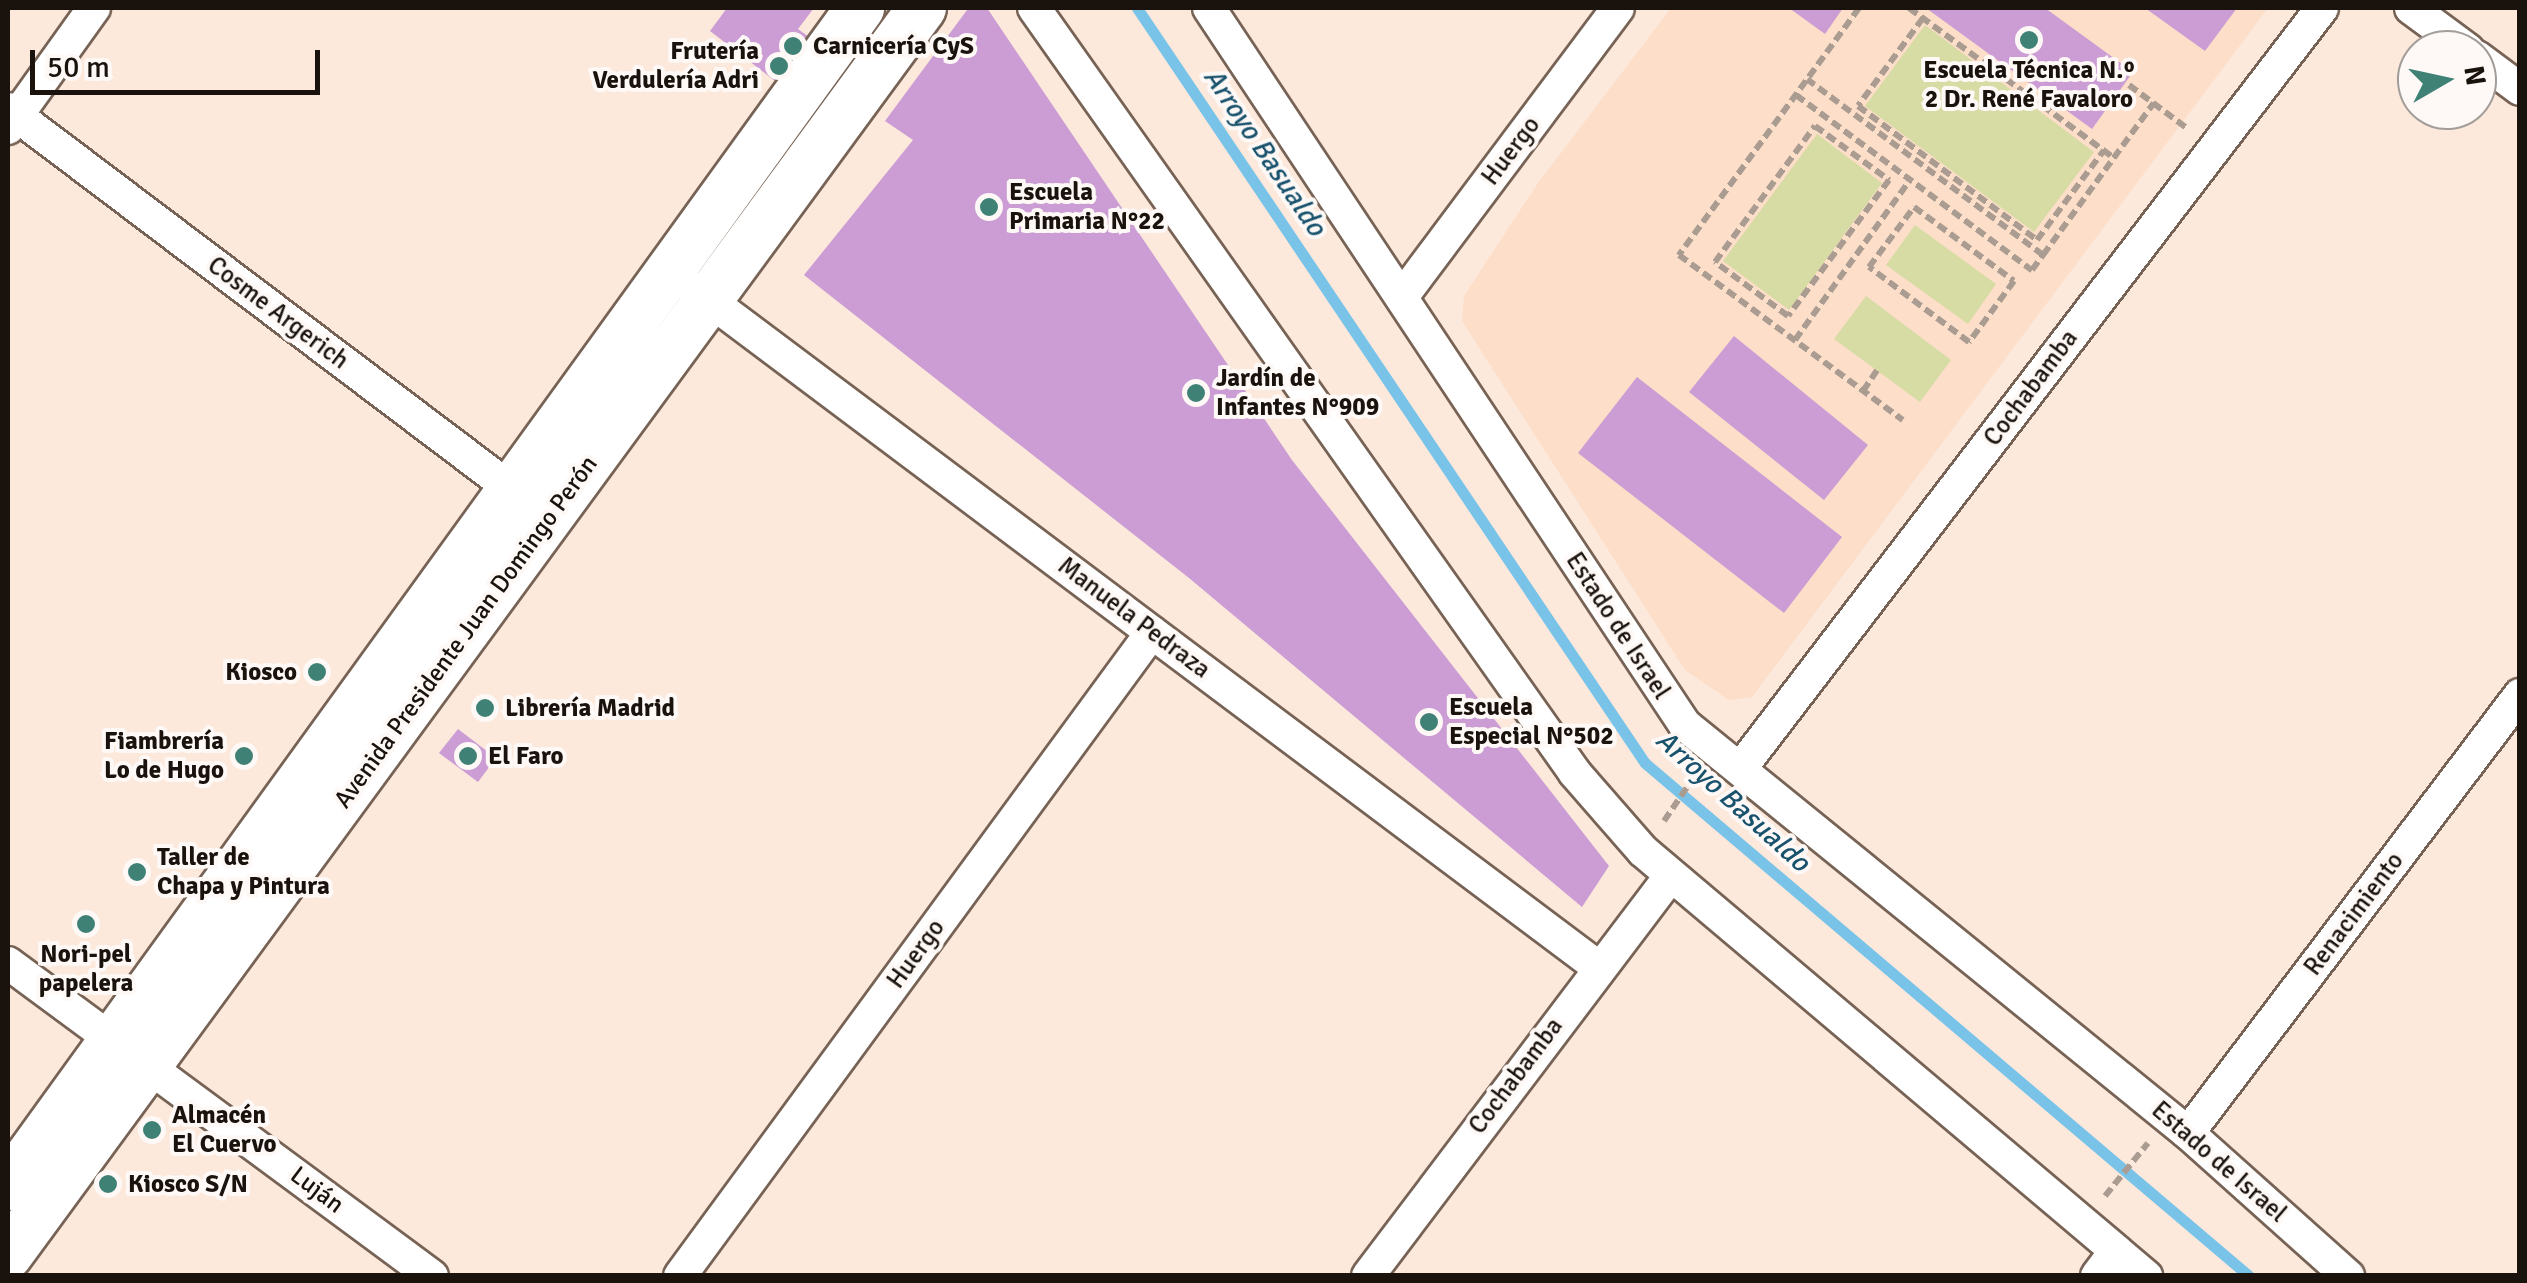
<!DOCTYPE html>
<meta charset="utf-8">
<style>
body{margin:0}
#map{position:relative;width:2527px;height:1283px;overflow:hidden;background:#fce9dc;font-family:Signika,sans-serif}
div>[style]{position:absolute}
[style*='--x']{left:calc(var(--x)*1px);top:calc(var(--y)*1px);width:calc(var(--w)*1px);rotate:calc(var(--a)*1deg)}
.built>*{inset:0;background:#fcdec9}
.green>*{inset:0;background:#d7dba4}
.stream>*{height:11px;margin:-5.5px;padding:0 5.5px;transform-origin:5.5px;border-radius:5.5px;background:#79c3e9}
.building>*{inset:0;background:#cb9dd4}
.path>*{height:6px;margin-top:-3px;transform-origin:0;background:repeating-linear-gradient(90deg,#ab9c92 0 10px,transparent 0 15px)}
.roads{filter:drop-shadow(2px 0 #776355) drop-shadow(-2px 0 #776355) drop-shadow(0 2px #776355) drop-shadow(0 -2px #776355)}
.street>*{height:32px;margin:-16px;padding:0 16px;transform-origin:16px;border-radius:16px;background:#fff}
.secondary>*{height:48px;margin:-24px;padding:0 24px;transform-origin:24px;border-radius:24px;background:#fff}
.dots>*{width:28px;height:28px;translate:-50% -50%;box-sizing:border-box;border:5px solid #fef9f6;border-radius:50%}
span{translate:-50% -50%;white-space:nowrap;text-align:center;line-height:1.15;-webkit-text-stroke:8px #fef9f6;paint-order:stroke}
.poi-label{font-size:25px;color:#1a120d;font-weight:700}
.left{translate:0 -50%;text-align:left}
.right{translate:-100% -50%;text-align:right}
.street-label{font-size:25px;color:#1a120d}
.water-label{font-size:28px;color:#18526d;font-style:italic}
.frame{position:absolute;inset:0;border:10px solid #1a120d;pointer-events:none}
.north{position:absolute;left:2397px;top:30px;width:100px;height:100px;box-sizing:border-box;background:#fef9f6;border:2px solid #a39d99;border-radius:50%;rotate:81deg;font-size:28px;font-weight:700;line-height:40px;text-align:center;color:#1a120d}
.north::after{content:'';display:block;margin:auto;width:35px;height:45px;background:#3f8275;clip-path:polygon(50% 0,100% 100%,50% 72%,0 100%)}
.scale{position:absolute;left:30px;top:50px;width:290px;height:45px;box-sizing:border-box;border:5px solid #1a120d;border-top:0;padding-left:12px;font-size:30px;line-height:35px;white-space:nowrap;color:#1a120d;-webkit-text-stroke:8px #fef9f6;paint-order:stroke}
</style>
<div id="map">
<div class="built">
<div style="clip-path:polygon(1671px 8px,2268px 8px,1752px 697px,1729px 700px,1685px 670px,1462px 321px,1464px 296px,1538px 183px)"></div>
</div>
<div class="green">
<div style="clip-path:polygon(1925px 25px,2094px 152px,2034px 232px,1865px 106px)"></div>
<div style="clip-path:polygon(1817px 134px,1882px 183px,1789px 310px,1723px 261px)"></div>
<div style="clip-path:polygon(1915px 225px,1996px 284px,1968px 324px,1886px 265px)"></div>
<div style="clip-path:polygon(1866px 296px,1951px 360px,1920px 402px,1834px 339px)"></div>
</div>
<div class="stream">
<div style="--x:1137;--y:8;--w:910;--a:56.07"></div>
<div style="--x:1645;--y:763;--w:792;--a:40.34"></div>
</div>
<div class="building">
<div style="clip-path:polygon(727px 8px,814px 8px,798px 29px,817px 43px,783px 87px,710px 31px)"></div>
<div style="clip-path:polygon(987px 8px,1292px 460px,1609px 866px,1582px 907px,1189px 578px,804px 275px,913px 140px,885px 121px,967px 10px)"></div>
<div style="clip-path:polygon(1789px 8px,1843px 8px,1825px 34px)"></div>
<div style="clip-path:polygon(1926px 8px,2045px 8px,2133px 72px,2092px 129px)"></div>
<div style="clip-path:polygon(2145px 8px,2237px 8px,2205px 51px)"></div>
<div style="clip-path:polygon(1734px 336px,1868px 445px,1824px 500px,1689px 392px)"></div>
<div style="clip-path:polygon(1637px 377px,1842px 537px,1784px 613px,1578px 453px)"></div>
<div style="clip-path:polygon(458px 729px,496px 758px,478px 782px,439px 753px)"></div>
</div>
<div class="path">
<div style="--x:1859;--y:8;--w:306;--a:126.1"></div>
<div style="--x:1679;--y:255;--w:278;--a:36.4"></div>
<div style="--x:1909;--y:8;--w:254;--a:36.2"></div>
<div style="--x:1923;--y:18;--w:109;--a:126.5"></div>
<div style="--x:1858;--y:106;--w:224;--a:36.8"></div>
<div style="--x:2037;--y:240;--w:112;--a:-53.3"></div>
<div style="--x:2129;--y:85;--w:74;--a:36.7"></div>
<div style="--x:1796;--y:95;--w:294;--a:36.6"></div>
<div style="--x:2032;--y:270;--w:19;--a:-54"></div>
<div style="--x:2043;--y:255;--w:294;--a:-143.3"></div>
<div style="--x:1815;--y:126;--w:92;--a:36.1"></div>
<div style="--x:1889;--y:180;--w:169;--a:126.6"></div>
<div style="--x:1788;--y:316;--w:91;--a:-143.5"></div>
<div style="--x:1715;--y:262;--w:169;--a:-53.7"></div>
<div style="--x:1914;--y:207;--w:124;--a:36.5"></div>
<div style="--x:2014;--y:281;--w:76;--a:126.4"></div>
<div style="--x:1969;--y:342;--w:125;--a:-143.1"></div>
<div style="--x:1869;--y:267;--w:75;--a:-53.1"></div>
<div style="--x:2043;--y:255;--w:188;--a:-53.9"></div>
<div style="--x:1795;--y:340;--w:197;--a:-54.3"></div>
<div style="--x:1863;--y:391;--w:25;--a:-56"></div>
<div style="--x:1664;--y:821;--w:57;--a:-55.8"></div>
<div style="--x:2105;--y:1196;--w:68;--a:-50.9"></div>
</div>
<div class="roads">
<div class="street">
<div style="--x:1034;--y:8;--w:937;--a:54.73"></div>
<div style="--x:1575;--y:773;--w:103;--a:48.9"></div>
<div style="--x:1643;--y:851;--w:659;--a:40.2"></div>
<div style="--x:1209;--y:8;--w:861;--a:56.42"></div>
<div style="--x:1685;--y:725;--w:648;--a:39.05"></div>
<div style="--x:2188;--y:1133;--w:215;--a:41.8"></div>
<div style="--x:2411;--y:8;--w:71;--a:36.4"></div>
<div style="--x:2477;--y:57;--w:54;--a:36.7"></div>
<div style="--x:8;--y:109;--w:650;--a:37.06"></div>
<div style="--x:8;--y:128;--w:148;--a:-54.4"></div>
<div style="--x:693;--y:288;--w:1131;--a:36.88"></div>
<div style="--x:1404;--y:294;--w:357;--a:-53.2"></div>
<div style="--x:1740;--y:769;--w:958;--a:-52.59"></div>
<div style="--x:8;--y:963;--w:527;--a:36.44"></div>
<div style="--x:2188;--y:1133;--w:550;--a:-52.84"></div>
<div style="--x:680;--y:1276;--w:798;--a:-53.76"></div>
<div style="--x:1368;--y:1276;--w:497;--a:-52.9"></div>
<div style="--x:2097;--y:1276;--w:31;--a:-53"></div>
</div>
<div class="secondary">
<div style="--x:8;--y:1186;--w:1454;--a:-54.12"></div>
<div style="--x:8;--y:1255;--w:1546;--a:-53.76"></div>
</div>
</div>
<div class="dots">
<div style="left:2029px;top:40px;background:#3f8275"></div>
<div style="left:793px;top:46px;background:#3f8275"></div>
<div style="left:779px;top:66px;background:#3f8275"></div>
<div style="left:989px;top:207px;background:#3f8275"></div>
<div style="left:1196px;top:393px;background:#3f8275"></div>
<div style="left:317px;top:672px;background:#3f8275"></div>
<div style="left:485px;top:708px;background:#3f8275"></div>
<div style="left:1429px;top:722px;background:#3f8275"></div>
<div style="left:244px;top:756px;background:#3f8275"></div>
<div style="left:468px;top:756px;background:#3f8275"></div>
<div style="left:137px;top:872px;background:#3f8275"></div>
<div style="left:86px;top:924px;background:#3f8275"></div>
<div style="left:152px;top:1130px;background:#3f8275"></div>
<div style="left:108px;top:1184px;background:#3f8275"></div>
</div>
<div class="poi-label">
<span class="left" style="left:813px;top:46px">Carnicería CyS</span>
<span class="right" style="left:759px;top:66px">Frutería<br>Verdulería Adri</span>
<span style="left:2029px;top:85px">Escuela Técnica N.º<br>2 Dr. René Favaloro</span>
<span class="left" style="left:1009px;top:207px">Escuela<br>Primaria N°22</span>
<span class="left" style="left:1216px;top:393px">Jardín de<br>Infantes N°909</span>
<span class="right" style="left:297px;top:672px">Kiosco</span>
<span class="left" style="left:505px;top:708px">Librería Madrid</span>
<span class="left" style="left:1449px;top:722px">Escuela<br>Especial N°502</span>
<span class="right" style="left:224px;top:756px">Fiambrería<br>Lo de Hugo</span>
<span class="left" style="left:488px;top:756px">El Faro</span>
<span class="left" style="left:157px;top:872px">Taller de<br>Chapa y Pintura</span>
<span style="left:86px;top:969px">Nori-pel<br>papelera</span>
<span class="left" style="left:172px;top:1130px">Almacén<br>El Cuervo</span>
<span class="left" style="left:128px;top:1184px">Kiosco S/N</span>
</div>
<div class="street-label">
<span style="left:1511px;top:151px;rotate:-53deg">Huergo</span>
<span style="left:278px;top:313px;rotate:37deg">Cosme Argerich</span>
<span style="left:2031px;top:388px;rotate:-53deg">Cochabamba</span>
<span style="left:1134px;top:618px;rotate:37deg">Manuela Pedraza</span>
<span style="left:1618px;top:626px;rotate:57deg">Estado de Israel</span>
<span style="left:466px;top:632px;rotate:-54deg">Avenida Presidente Juan Domingo Perón</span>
<span style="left:2354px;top:914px;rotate:-53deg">Renacimiento</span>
<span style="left:916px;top:954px;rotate:-54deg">Huergo</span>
<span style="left:1516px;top:1076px;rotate:-53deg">Cochabamba</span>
<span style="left:2219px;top:1162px;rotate:41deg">Estado de Israel</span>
<span style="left:317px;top:1190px;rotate:37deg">Luján</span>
</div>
<div class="water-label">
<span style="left:1265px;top:152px;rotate:56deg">Arroyo Basualdo</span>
<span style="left:1733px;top:801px;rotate:42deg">Arroyo Basualdo</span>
</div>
<div class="frame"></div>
<div class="north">N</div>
<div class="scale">50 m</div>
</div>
